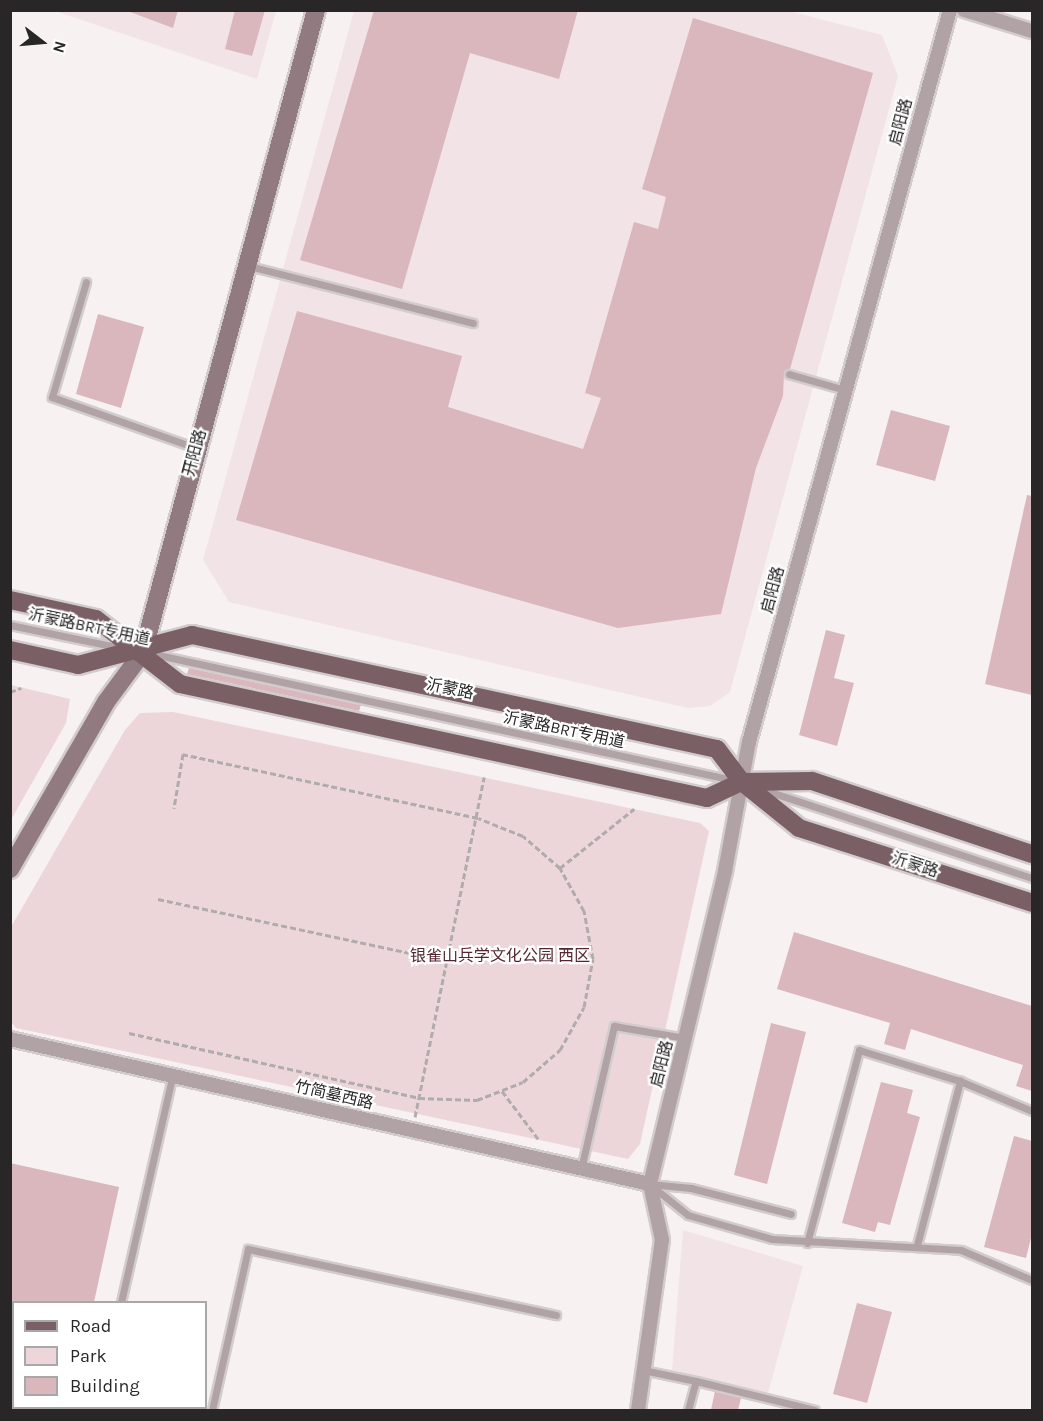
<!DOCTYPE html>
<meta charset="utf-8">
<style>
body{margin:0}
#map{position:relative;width:1043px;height:1421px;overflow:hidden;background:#f7f1f2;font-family:Karla,"Noto Sans SC",sans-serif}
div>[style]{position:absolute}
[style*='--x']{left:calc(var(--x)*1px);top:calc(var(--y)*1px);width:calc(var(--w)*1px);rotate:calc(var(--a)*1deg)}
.built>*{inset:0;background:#f2e3e6}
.green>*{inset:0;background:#ecd6da}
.building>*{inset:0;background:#d9b7bd}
.path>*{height:3px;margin-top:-1.5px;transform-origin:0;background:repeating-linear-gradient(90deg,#b0acac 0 6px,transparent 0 9px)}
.roads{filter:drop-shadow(2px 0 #d2cccd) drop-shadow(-2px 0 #d2cccd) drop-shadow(0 2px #d2cccd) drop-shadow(0 -2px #d2cccd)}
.lane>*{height:7px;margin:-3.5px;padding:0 3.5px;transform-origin:3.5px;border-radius:3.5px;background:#b1a2a5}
.street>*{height:14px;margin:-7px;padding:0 7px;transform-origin:7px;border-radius:7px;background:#b1a2a5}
.secondary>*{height:18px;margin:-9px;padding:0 9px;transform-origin:9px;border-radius:9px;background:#917b80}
.primary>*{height:18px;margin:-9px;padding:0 9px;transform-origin:9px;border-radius:9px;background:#7a6065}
span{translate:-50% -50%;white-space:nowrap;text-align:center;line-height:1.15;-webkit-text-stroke:4.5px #fff;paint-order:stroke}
.street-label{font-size:16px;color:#282626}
.park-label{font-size:16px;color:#552632}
.frame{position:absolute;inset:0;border:12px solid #282626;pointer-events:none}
.legend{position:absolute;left:12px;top:1301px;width:195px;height:108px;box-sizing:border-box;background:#fff;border:2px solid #a9a8a8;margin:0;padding:8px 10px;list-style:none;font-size:18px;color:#282626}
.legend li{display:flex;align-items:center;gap:12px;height:30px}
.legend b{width:30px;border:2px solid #a9a8a8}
.north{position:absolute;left:12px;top:12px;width:60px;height:60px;-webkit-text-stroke:4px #fff;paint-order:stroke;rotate:106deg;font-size:16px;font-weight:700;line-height:24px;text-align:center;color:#282626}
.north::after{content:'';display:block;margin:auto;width:21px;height:27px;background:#282626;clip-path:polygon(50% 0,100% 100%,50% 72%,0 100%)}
</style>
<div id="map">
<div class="built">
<div style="clip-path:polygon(55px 11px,276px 11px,257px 79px)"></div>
<div style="clip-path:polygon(354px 11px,789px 11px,882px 35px,898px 76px,730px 692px,710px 706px,688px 708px,229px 602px,203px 560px)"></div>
<div style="clip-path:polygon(683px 1230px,803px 1266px,768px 1393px,672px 1370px)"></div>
</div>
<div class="green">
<div style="clip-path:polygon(11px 685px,70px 699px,66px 723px,11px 820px)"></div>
<div style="clip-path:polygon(173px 712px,700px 823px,709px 831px,640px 1144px,628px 1159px,16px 1028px,11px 1022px,11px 927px,125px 730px,140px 713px)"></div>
</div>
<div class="building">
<div style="clip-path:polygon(125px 10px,178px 10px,173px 28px)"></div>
<div style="clip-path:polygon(235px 10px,265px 10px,252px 56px,225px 49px)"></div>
<div style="clip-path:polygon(374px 10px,578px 10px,559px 79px,470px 53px,402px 289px,300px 260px)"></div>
<div style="clip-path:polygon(693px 18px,873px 73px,790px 369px,784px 373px,783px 396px,756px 468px,721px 614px,618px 628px,236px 520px,297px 311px,462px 356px,448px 407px,583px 449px,601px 398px,585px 393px,634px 222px,658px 229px,666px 197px,642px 189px)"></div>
<div style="clip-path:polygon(98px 314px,144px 327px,121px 408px,76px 394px)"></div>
<div style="clip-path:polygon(891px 410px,950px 426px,935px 481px,876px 465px)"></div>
<div style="clip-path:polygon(1027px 495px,1032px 496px,1032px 695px,985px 684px)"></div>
<div style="clip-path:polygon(826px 630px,845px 635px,834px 678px,854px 683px,837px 746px,799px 735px)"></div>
<div style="clip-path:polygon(189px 668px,361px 705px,359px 711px,187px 674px)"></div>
<div style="clip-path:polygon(794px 932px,1032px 1006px,1032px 1091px,1016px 1086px,1023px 1065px,911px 1029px,905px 1050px,884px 1044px,890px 1023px,777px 989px)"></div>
<div style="clip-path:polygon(771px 1023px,806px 1032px,767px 1184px,734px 1175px)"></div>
<div style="clip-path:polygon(881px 1082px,913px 1090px,907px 1113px,920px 1117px,890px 1225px,878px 1222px,875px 1232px,842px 1223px)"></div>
<div style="clip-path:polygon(1014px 1136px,1032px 1141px,1032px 1234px,1026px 1258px,984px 1247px)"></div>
<div style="clip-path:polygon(10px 1163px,119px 1187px,94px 1302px,10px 1302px)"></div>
<div style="clip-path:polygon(857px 1303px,892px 1312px,867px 1403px,833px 1394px)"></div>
<div style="clip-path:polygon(715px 1391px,741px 1398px,738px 1410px,711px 1410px)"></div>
</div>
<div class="path">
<div style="--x:10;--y:692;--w:12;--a:-20"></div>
<div style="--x:560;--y:868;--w:95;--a:-38.6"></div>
<div style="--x:158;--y:899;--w:297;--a:12.1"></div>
<div style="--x:129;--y:1033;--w:297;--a:12.6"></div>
<div style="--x:419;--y:1098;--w:58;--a:2"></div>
<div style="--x:477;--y:1100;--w:49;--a:-21.4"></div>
<div style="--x:523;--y:1082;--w:49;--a:-40.9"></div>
<div style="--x:560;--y:1050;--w:49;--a:-60.8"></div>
<div style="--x:584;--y:1007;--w:49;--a:-79.4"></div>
<div style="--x:593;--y:959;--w:49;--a:-100.6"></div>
<div style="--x:584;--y:911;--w:49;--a:-119.2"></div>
<div style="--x:560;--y:868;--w:49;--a:-139.1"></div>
<div style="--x:523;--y:836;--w:48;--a:-158.2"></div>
<div style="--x:478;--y:818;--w:302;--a:-167.8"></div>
<div style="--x:183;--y:754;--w:55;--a:99.5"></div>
<div style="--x:502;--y:1091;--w:61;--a:52.9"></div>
<div style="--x:415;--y:1117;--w:347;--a:-78.5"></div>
</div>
<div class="roads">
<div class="lane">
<div style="--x:249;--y:266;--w:231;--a:14.3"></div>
<div style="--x:86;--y:282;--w:120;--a:106.5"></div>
<div style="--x:52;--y:397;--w:153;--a:19.5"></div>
<div style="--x:789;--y:374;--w:58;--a:15.9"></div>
<div style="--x:10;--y:625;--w:113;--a:11.7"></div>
<div style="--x:149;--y:653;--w:598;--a:12.27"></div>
<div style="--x:758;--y:788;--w:288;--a:18.2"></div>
<div style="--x:581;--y:1169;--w:147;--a:-77"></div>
<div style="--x:614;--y:1026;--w:72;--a:9.6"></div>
<div style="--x:650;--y:1184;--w:41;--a:5.6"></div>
<div style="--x:691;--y:1188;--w:103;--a:14.6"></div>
<div style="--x:653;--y:1187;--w:45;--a:38.7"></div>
<div style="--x:688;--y:1215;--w:87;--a:15.9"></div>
<div style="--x:772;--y:1239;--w:189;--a:3.3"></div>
<div style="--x:961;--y:1250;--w:77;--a:22.9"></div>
<div style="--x:807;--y:1243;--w:200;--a:-74.9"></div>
<div style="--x:859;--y:1050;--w:106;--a:17.1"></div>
<div style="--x:960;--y:1081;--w:78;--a:22.6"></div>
<div style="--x:917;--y:1245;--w:170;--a:-75.3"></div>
<div style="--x:121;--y:1302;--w:234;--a:-77.2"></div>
<div style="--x:643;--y:1370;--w:54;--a:11.7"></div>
<div style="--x:212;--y:1410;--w:165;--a:-77.4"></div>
<div style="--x:248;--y:1249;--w:315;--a:12.1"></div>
<div style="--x:688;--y:1410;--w:30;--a:-75"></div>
<div style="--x:696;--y:1381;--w:122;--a:13.7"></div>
</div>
<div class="street">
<div style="--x:964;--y:10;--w:71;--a:17.2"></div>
<div style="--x:10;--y:1039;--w:656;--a:12.77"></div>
<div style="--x:10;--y:1391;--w:4;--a:0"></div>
<div style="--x:88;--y:1408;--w:12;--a:9"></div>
<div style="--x:638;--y:1410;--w:172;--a:-82"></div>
<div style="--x:662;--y:1240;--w:57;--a:-102.1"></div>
<div style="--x:650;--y:1184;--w:322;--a:-76.5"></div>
<div style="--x:725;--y:871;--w:131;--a:-79.5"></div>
<div style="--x:749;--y:742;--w:759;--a:-74.65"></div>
</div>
<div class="secondary">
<div style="--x:10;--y:869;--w:193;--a:-60.1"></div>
<div style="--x:106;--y:702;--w:62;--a:-53.5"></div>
<div style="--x:143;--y:652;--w:665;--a:-74.92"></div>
</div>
<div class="primary">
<div style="--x:10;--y:600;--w:88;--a:12.5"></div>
<div style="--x:96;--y:619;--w:106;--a:37.7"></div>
<div style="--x:180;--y:684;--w:539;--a:12.21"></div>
<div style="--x:707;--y:798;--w:38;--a:-25"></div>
<div style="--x:742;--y:782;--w:70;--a:-0.8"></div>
<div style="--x:812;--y:781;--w:232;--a:18.4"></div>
<div style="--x:10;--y:650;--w:70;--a:12.4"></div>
<div style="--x:78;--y:665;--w:118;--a:-14.7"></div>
<div style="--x:192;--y:635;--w:537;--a:12.25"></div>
<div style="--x:717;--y:749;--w:41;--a:52.9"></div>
<div style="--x:742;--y:782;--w:73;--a:38.9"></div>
<div style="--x:799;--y:828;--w:245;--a:17.8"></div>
</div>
</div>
<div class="street-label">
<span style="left:901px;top:122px;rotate:-75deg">启阳路</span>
<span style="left:195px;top:453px;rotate:-75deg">开阳路</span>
<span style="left:773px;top:590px;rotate:-75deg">启阳路</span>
<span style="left:89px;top:627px;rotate:12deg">沂蒙路BRT专用道</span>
<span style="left:450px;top:689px;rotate:12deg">沂蒙路</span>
<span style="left:564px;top:730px;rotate:12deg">沂蒙路BRT专用道</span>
<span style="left:915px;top:865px;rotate:18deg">沂蒙路</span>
<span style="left:662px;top:1064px;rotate:-76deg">启阳路</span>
<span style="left:334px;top:1095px;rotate:13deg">竹简墓西路</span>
</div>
<div class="park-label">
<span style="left:500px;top:956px">银雀山兵学文化公园 西区</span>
</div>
<div class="frame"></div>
<ul class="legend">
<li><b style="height:8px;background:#7a6065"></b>Road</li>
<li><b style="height:16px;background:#ecd6da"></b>Park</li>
<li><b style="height:16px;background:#d9b7bd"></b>Building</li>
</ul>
<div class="north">N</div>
</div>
